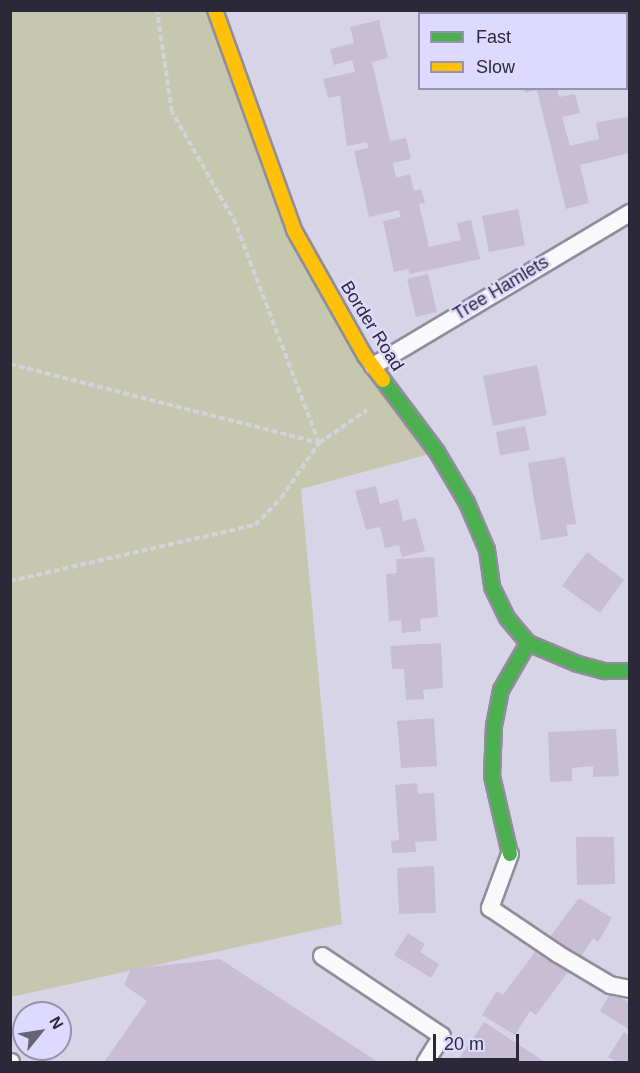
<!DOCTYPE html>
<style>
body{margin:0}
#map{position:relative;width:640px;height:1073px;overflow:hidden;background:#d7d4e8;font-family:Arial,sans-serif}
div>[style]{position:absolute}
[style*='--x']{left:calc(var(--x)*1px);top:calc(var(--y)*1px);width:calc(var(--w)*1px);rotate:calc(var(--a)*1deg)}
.green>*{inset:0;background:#c6c7af}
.building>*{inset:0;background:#c7bdd5}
.path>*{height:4px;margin-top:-2px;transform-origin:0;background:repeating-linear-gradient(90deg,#d4d3d9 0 6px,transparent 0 9px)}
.roads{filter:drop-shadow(2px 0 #908d9c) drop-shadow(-2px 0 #908d9c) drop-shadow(0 2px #908d9c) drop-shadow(0 -2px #908d9c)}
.lane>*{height:16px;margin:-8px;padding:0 8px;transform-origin:8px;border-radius:8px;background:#f9f9fc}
.fast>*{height:14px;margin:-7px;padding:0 7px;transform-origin:7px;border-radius:7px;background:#4caf50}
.slow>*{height:14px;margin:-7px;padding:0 7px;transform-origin:7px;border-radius:7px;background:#ffc107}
span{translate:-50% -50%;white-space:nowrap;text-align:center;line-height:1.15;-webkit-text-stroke:5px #ded9fe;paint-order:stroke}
.street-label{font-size:18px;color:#2b2937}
.frame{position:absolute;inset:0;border:12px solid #2b2937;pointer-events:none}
.legend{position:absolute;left:418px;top:12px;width:210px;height:78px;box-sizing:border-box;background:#ded9fe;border:2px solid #9693ae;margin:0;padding:8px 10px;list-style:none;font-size:18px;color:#2b2937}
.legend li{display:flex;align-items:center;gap:12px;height:30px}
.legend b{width:30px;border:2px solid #9693ae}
.north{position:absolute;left:12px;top:1001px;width:60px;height:60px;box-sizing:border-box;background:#ded9fe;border:2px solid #9693ae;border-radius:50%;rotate:60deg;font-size:16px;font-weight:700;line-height:24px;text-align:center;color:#2b2937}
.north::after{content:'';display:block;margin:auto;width:21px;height:27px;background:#676575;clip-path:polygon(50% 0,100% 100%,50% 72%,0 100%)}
.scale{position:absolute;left:433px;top:1034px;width:86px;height:27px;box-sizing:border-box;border:3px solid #2b2937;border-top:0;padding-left:8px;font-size:18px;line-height:21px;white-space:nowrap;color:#2b2937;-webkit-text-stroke:4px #ded9fe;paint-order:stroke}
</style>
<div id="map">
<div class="green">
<div style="clip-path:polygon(10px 11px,215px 11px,294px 230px,437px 452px,301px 489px,342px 924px,11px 997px)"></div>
</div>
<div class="building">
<div style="clip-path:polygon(493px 10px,541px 10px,542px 14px,494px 14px)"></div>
<div style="clip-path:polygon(379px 20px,388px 58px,372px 62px,390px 141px,406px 138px,411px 159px,393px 163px,396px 178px,410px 174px,414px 191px,421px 189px,425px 203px,419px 204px,429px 247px,461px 240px,457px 223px,471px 220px,480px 259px,410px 274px,408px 269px,394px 272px,383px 221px,401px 217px,399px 210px,369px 217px,354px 151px,368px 148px,367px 142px,347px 146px,340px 96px,328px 98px,323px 79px,355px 72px,352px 60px,334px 65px,330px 49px,354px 43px,350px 27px)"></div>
<div style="clip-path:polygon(524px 88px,557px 88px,559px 97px,575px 94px,580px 113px,562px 117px,570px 146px,599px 139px,596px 123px,630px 116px,630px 153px,580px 165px,589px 203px,566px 209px,537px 90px,525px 93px)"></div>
<div style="clip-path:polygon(518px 209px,525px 245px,489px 252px,482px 216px)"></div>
<div style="clip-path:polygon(428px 274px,437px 312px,416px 317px,407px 279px)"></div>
<div style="clip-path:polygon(537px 365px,547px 415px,493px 426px,483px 376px)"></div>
<div style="clip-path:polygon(525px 426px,530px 450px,500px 455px,496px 432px)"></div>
<div style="clip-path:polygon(565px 457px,576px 524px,566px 525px,568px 536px,541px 540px,528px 463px)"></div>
<div style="clip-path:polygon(376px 486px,380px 504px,398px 499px,403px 521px,416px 518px,425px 551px,402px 557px,399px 545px,385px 548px,380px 527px,366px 530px,355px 491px)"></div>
<div style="clip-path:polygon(587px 552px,624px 580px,600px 613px,562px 586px)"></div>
<div style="clip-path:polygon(434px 557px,438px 617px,420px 619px,421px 631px,402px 633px,401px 620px,389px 621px,386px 574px,397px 573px,396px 559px)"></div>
<div style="clip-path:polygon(441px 643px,443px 688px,423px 690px,424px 699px,406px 700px,404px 669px,392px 669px,390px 646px)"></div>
<div style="clip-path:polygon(434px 718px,437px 766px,401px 768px,397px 721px)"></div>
<div style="clip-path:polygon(616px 729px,619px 776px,593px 777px,593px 766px,572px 768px,572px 781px,550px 782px,548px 732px)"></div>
<div style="clip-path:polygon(417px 783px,418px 794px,434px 793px,437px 841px,415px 842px,416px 852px,392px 853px,391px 841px,399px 840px,395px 785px)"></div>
<div style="clip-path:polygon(576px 837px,614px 837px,615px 884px,577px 885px)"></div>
<div style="clip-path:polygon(434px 866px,436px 913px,399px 914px,397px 868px)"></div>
<div style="clip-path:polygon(579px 898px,612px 918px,598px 942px,593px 938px,578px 962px,546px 942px)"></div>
<div style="clip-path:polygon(408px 933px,425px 944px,420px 952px,439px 964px,431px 978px,394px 955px)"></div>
<div style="clip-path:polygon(535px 952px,568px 972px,536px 1015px,530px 1011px,515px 1035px,482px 1015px,497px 991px,503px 995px)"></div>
<div style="clip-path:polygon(220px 959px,378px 1062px,104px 1062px,147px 1001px,124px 985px,131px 969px)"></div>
<div style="clip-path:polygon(611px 992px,630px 1003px,630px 1030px,600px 1011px)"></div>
<div style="clip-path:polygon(484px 1022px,545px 1062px,457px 1062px)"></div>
<div style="clip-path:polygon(624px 1032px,630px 1036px,630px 1062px,616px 1062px,608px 1057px)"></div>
</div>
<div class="path">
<div style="--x:10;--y:364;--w:319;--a:14.3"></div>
<div style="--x:319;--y:443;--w:58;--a:-34.5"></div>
<div style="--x:10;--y:581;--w:251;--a:-12.9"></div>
<div style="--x:255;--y:525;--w:37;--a:-46"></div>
<div style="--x:281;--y:498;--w:67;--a:-55.4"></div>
<div style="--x:319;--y:443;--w:234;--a:-110.8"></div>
<div style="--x:236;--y:224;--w:129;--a:-119.7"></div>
<div style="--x:172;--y:112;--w:103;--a:-98.4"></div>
</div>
<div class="roads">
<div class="lane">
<div style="--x:373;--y:366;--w:299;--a:-30.8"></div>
<div style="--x:510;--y:854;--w:58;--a:110.3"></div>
<div style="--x:490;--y:908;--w:82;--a:34.1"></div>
<div style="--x:558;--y:954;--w:61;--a:30.8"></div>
<div style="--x:610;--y:985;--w:20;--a:11"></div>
<div style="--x:322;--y:956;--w:144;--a:33.7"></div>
<div style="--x:442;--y:1036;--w:31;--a:122"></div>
<div style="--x:10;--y:1062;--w:1;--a:0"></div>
</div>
<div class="fast">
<div style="--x:383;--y:380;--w:90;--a:53.1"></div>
<div style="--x:437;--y:452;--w:59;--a:59.5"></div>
<div style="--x:467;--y:503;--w:51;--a:66.9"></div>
<div style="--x:487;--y:550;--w:37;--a:82"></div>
<div style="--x:492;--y:587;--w:34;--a:64"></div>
<div style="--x:507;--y:618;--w:33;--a:50"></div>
<div style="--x:528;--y:643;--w:54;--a:22.8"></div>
<div style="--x:578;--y:664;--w:28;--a:15"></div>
<div style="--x:605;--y:671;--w:25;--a:0"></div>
<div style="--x:510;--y:854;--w:80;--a:-103"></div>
<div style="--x:492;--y:776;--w:50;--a:-87.7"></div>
<div style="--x:494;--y:726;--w:37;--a:-79"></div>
<div style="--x:501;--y:690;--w:54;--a:-60.1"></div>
</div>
<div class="slow">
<div style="--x:215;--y:10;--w:234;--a:70.2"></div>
<div style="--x:294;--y:230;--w:145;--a:60.6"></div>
<div style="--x:365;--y:356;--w:30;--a:53"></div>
</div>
</div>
<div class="street-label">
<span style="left:501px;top:288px;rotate:-31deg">Tree Hamlets</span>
<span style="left:372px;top:326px;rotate:58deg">Border Road</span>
</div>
<div class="frame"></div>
<ul class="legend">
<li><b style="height:8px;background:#4caf50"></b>Fast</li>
<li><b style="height:8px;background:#ffc107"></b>Slow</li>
</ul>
<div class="north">N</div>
<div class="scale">20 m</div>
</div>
